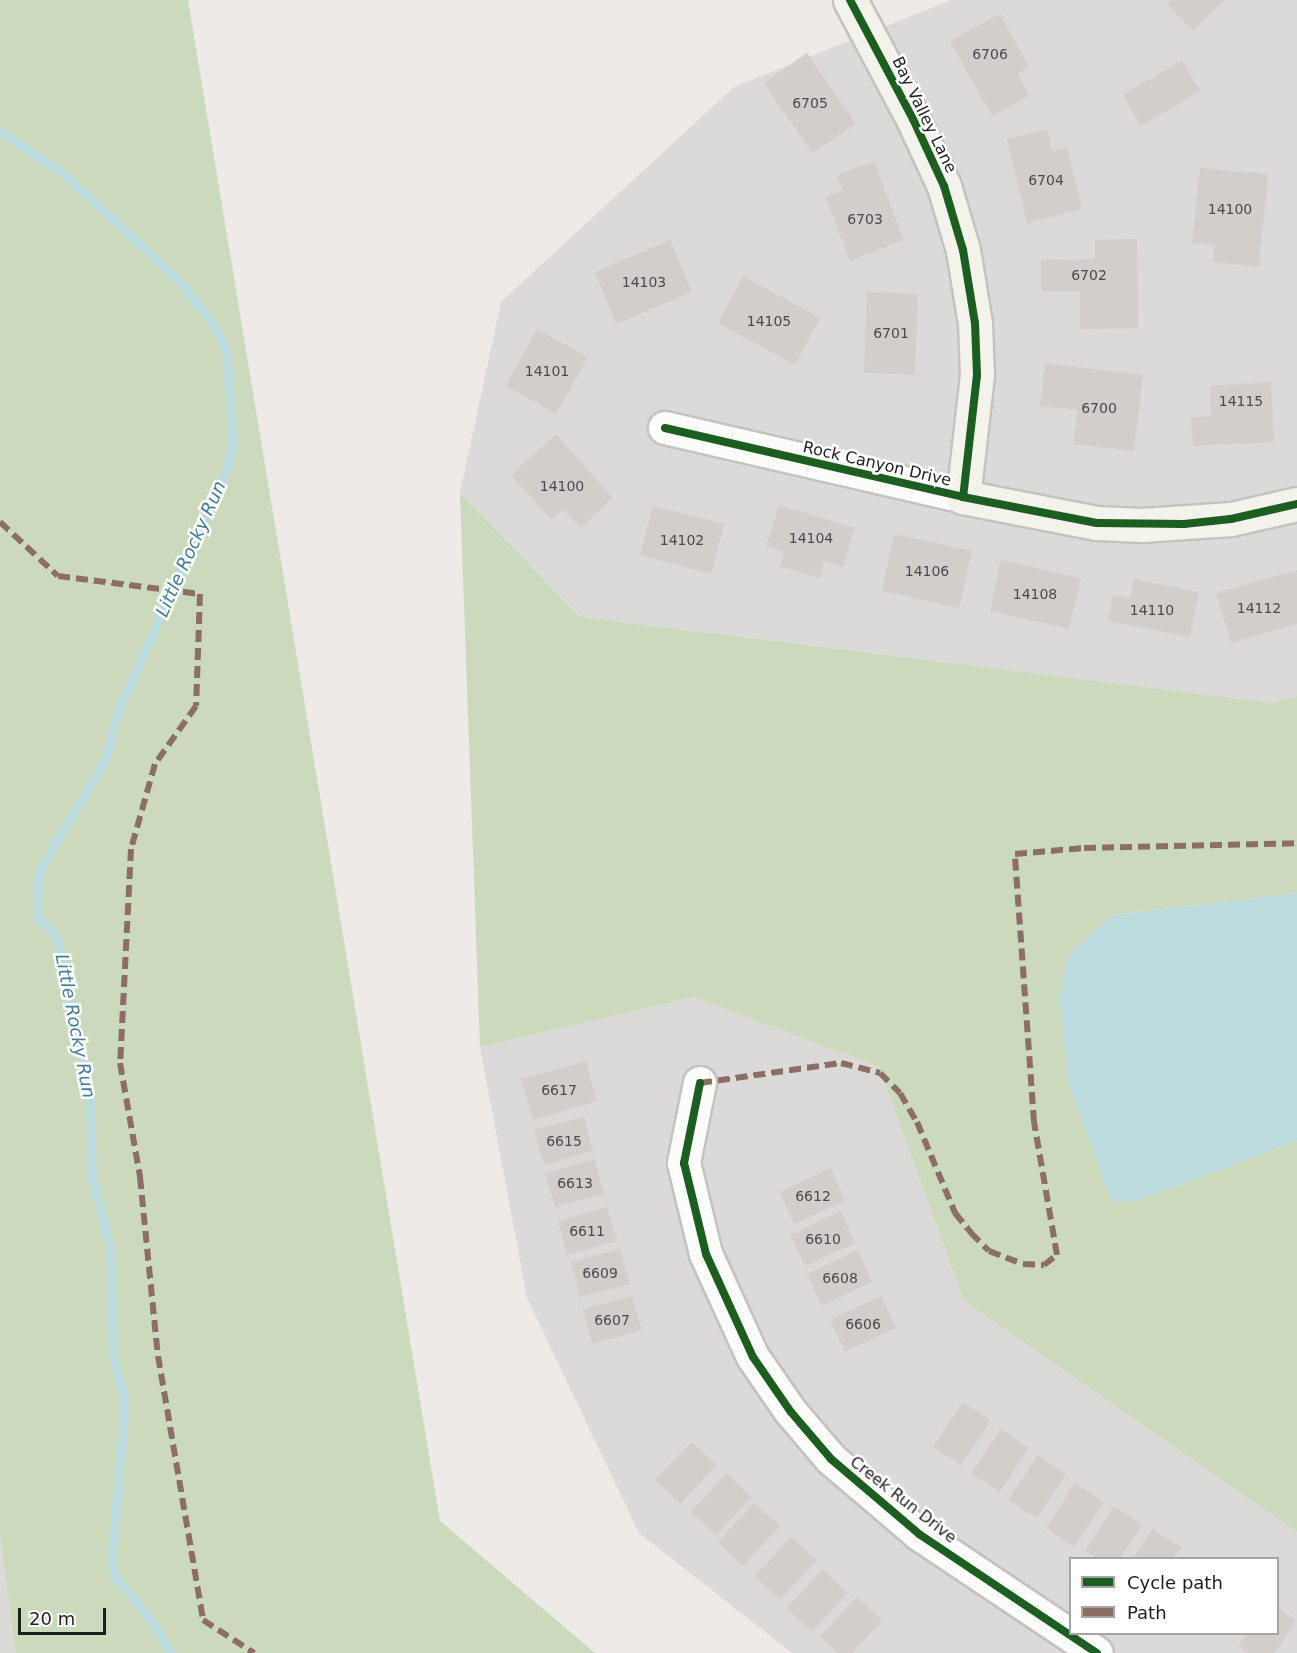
<!DOCTYPE html>
<style>
body{margin:0}
#map{position:relative;width:1297px;height:1653px;overflow:hidden;background:#edeae7;font-family:"DejaVu Sans",sans-serif}
div>[style]{position:absolute}
[style*='--x']{left:calc(var(--x)*1px);top:calc(var(--y)*1px);width:calc(var(--w)*1px);rotate:calc(var(--a)*1deg)}
.residential>*{inset:0;background:#dcdad8}
.forest>*{inset:0;background:#cbdabd}
.water>*{inset:0;background:#bcdbdf}
.stream>*{height:9px;margin:-4.5px;padding:0 4.5px;transform-origin:4.5px;border-radius:4.5px;background:#bcdbdf}
.building>*{inset:0;background:#d1cecc}
.roads{filter:drop-shadow(2px 0 #c4c2c1) drop-shadow(-2px 0 #c4c2c1) drop-shadow(0 2px #c4c2c1) drop-shadow(0 -2px #c4c2c1)}
.street>*{height:32px;margin:-16px;padding:0 16px;transform-origin:16px;border-radius:16px;background:#fcfcfb}
.secondary>*{height:33px;margin:-16.5px;padding:0 16.5px;transform-origin:16.5px;border-radius:16.5px;background:#f3f2eb}
.quiet>*{height:6px;margin-top:-3px;transform-origin:0;background:repeating-linear-gradient(90deg,#8d6e63 0 12px,transparent 0 18px)}
.cycleway>*{height:8px;margin:-4px;padding:0 4px;transform-origin:4px;border-radius:4px;background:#1b5e20}
span{translate:-50% -50%;white-space:nowrap;text-align:center;line-height:1.15;-webkit-text-stroke:5px #fff;paint-order:stroke}
.number-label{font-size:14px;color:#4b4a4a}
.number-label span{-webkit-text-stroke-width:0}
.street-label{font-size:16px;color:#1e1e1e}
.water-label{font-size:18px;color:#487b9b;font-style:italic}
.legend{position:absolute;left:1069px;top:1557px;width:210px;height:78px;box-sizing:border-box;background:#fff;border:2px solid #a5a5a5;margin:0;padding:8px 10px;list-style:none;font-size:18px;color:#1e1e1e}
.legend li{display:flex;align-items:center;gap:12px;height:30px}
.legend b{width:30px;border:2px solid #a5a5a5}
.scale{position:absolute;left:18px;top:1608px;width:88px;height:27px;box-sizing:border-box;border:3px solid #1e1e1e;border-top:0;padding-left:8px;font-size:18px;line-height:21px;white-space:nowrap;color:#1e1e1e;-webkit-text-stroke:4px #fff;paint-order:stroke}
</style>
<div id="map">
<div class="residential">
<div style="clip-path:polygon(951px 0,1297px 0,1297px 696px,1275px 703px,580px 617px,460px 493px,501px 302px,734px 87px)"></div>
<div style="clip-path:polygon(evenodd,694px 997px,879px 1067px,964px 1301px,1297px 1532px,1297px 1653px,792px 1653px,639px 1533px,527px 1298px,480px 1047px,694px 997px,1070px 1558px,1278px 1558px,1278px 1634px,1070px 1634px,1070px 1558px)"></div>
<div style="clip-path:polygon(0 1534px,16px 1653px,0 1653px)"></div>
</div>
<div class="forest">
<div style="clip-path:polygon(0 0,188px 0,440px 1521px,595px 1653px,16px 1653px,0 1534px)"></div>
<div style="clip-path:polygon(460px 493px,580px 617px,1275px 703px,1297px 696px,1297px 893px,1112px 915px,1139px 1200px,1297px 1141px,1297px 1532px,964px 1301px,879px 1067px,694px 997px,480px 1047px)"></div>
</div>
<div class="water">
<div style="clip-path:polygon(1297px 893px,1297px 1141px,1139px 1200px,1112px 1202px,1068px 1081px,1060px 997px,1068px 956px,1112px 915px)"></div>
</div>
<div class="stream">
<div style="--x:0;--y:131;--w:78;--a:34.1"></div>
<div style="--x:65;--y:175;--w:157;--a:42.9"></div>
<div style="--x:180;--y:282;--w:58;--a:52"></div>
<div style="--x:216;--y:328;--w:24;--a:66"></div>
<div style="--x:226;--y:350;--w:88;--a:85.5"></div>
<div style="--x:233;--y:438;--w:29;--a:100"></div>
<div style="--x:228;--y:467;--w:270;--a:114.3"></div>
<div style="--x:117;--y:713;--w:46;--a:103.7"></div>
<div style="--x:106;--y:758;--w:128;--a:120.6"></div>
<div style="--x:41;--y:868;--w:19;--a:102"></div>
<div style="--x:37;--y:887;--w:33;--a:87"></div>
<div style="--x:39;--y:920;--w:25;--a:43"></div>
<div style="--x:57;--y:937;--w:159;--a:78.1"></div>
<div style="--x:90;--y:1093;--w:84;--a:88.6"></div>
<div style="--x:92;--y:1177;--w:76;--a:75.6"></div>
<div style="--x:111;--y:1251;--w:108;--a:88.9"></div>
<div style="--x:113;--y:1359;--w:38;--a:73"></div>
<div style="--x:124;--y:1395;--w:26;--a:90"></div>
<div style="--x:124;--y:1421;--w:143;--a:95.2"></div>
<div style="--x:111;--y:1563;--w:15;--a:74"></div>
<div style="--x:115;--y:1577;--w:61;--a:50.3"></div>
<div style="--x:154;--y:1624;--w:34;--a:60"></div>
</div>
<div class="building">
<div style="clip-path:polygon(1172px 0,1225px 0,1193px 31px,1167px 5px)"></div>
<div style="clip-path:polygon(1000px 14px,1029px 67px,1017px 74px,1029px 96px,992px 116px,950px 41px)"></div>
<div style="clip-path:polygon(807px 53px,856px 124px,812px 153px,764px 83px)"></div>
<div style="clip-path:polygon(1182px 60px,1200px 91px,1141px 126px,1123px 95px)"></div>
<div style="clip-path:polygon(1047px 129px,1052px 151px,1067px 148px,1082px 209px,1027px 223px,1007px 139px)"></div>
<div style="clip-path:polygon(874px 161px,904px 240px,850px 261px,825px 197px,843px 191px,837px 175px)"></div>
<div style="clip-path:polygon(1200px 168px,1268px 174px,1259px 267px,1213px 262px,1215px 245px,1192px 243px)"></div>
<div style="clip-path:polygon(1137px 239px,1138px 328px,1080px 329px,1080px 291px,1041px 291px,1041px 260px,1095px 259px,1095px 240px)"></div>
<div style="clip-path:polygon(670px 240px,692px 292px,616px 324px,595px 272px)"></div>
<div style="clip-path:polygon(743px 276px,820px 318px,795px 365px,718px 323px)"></div>
<div style="clip-path:polygon(867px 292px,918px 294px,915px 375px,864px 373px)"></div>
<div style="clip-path:polygon(537px 329px,588px 357px,556px 414px,506px 386px)"></div>
<div style="clip-path:polygon(1045px 363px,1143px 375px,1134px 451px,1073px 444px,1078px 410px,1040px 406px)"></div>
<div style="clip-path:polygon(1271px 382px,1274px 442px,1193px 446px,1191px 417px,1211px 416px,1210px 386px)"></div>
<div style="clip-path:polygon(556px 434px,613px 498px,580px 528px,563px 509px,552px 520px,511px 475px)"></div>
<div style="clip-path:polygon(779px 505px,855px 528px,843px 567px,824px 561px,820px 578px,780px 566px,784px 552px,766px 547px)"></div>
<div style="clip-path:polygon(653px 506px,724px 524px,711px 574px,640px 555px)"></div>
<div style="clip-path:polygon(894px 534px,972px 551px,959px 608px,882px 591px)"></div>
<div style="clip-path:polygon(1001px 560px,1081px 578px,1069px 629px,990px 611px)"></div>
<div style="clip-path:polygon(1297px 570px,1297px 624px,1231px 643px,1216px 593px)"></div>
<div style="clip-path:polygon(1134px 579px,1199px 592px,1190px 637px,1108px 621px,1113px 595px,1130px 598px)"></div>
<div style="clip-path:polygon(586px 1061px,597px 1101px,533px 1120px,521px 1079px)"></div>
<div style="clip-path:polygon(584px 1117px,593px 1151px,544px 1165px,534px 1130px)"></div>
<div style="clip-path:polygon(595px 1159px,604px 1194px,555px 1207px,545px 1173px)"></div>
<div style="clip-path:polygon(831px 1168px,845px 1201px,794px 1224px,780px 1192px)"></div>
<div style="clip-path:polygon(607px 1207px,617px 1241px,567px 1255px,558px 1221px)"></div>
<div style="clip-path:polygon(841px 1211px,855px 1243px,805px 1266px,790px 1235px)"></div>
<div style="clip-path:polygon(620px 1249px,630px 1284px,580px 1297px,571px 1262px)"></div>
<div style="clip-path:polygon(858px 1250px,872px 1282px,821px 1306px,807px 1274px)"></div>
<div style="clip-path:polygon(632px 1296px,642px 1330px,592px 1344px,583px 1309px)"></div>
<div style="clip-path:polygon(881px 1296px,896px 1328px,845px 1352px,830px 1320px)"></div>
<div style="clip-path:polygon(963px 1402px,991px 1421px,961px 1465px,933px 1447px)"></div>
<div style="clip-path:polygon(1001px 1429px,1029px 1448px,1000px 1492px,971px 1474px)"></div>
<div style="clip-path:polygon(692px 1442px,717px 1465px,680px 1504px,655px 1480px)"></div>
<div style="clip-path:polygon(1038px 1455px,1066px 1474px,1037px 1518px,1008px 1500px)"></div>
<div style="clip-path:polygon(727px 1473px,752px 1497px,716px 1535px,691px 1512px)"></div>
<div style="clip-path:polygon(1075px 1483px,1104px 1502px,1074px 1547px,1046px 1528px)"></div>
<div style="clip-path:polygon(754px 1503px,780px 1526px,743px 1566px,718px 1542px)"></div>
<div style="clip-path:polygon(1114px 1506px,1143px 1525px,1120px 1558px,1097px 1558px,1085px 1551px)"></div>
<div style="clip-path:polygon(1153px 1529px,1181px 1548px,1174px 1558px,1133px 1558px)"></div>
<div style="clip-path:polygon(791px 1537px,817px 1560px,780px 1600px,755px 1576px)"></div>
<div style="clip-path:polygon(823px 1569px,848px 1593px,812px 1632px,787px 1608px)"></div>
<div style="clip-path:polygon(857px 1597px,882px 1621px,852px 1653px,838px 1653px,820px 1636px)"></div>
<div style="clip-path:polygon(1278px 1608px,1296px 1620px,1275px 1653px,1248px 1653px,1238px 1646px,1247px 1634px,1278px 1634px)"></div>
</div>
<div class="roads">
<div class="street">
<div style="--x:665;--y:428;--w:306;--a:13"></div>
<div style="--x:700;--y:1083;--w:82;--a:101.3"></div>
<div style="--x:684;--y:1163;--w:94;--a:76.4"></div>
<div style="--x:706;--y:1254;--w:113;--a:65.5"></div>
<div style="--x:753;--y:1357;--w:67;--a:55.4"></div>
<div style="--x:791;--y:1412;--w:62;--a:49.6"></div>
<div style="--x:831;--y:1459;--w:116;--a:40.4"></div>
<div style="--x:919;--y:1534;--w:214;--a:33.8"></div>
</div>
<div class="secondary">
<div style="--x:850;--y:0;--w:135;--a:62.1"></div>
<div style="--x:913;--y:119;--w:74;--a:65.2"></div>
<div style="--x:944;--y:186;--w:67;--a:73.5"></div>
<div style="--x:963;--y:250;--w:74;--a:80.7"></div>
<div style="--x:975;--y:323;--w:52;--a:87.8"></div>
<div style="--x:977;--y:375;--w:123;--a:96.5"></div>
<div style="--x:963;--y:497;--w:136;--a:11"></div>
<div style="--x:1097;--y:523;--w:45;--a:2.5"></div>
<div style="--x:1142;--y:525;--w:89;--a:-3.9"></div>
<div style="--x:1231;--y:519;--w:68;--a:-12.8"></div>
</div>
</div>
<div class="quiet">
<div style="--x:0;--y:522;--w:79;--a:43"></div>
<div style="--x:58;--y:576;--w:143;--a:7.2"></div>
<div style="--x:200;--y:594;--w:112;--a:92"></div>
<div style="--x:196;--y:706;--w:71;--a:125.3"></div>
<div style="--x:155;--y:764;--w:88;--a:105.8"></div>
<div style="--x:131;--y:849;--w:214;--a:92.9"></div>
<div style="--x:120;--y:1063;--w:116;--a:80"></div>
<div style="--x:140;--y:1177;--w:180;--a:84.3"></div>
<div style="--x:158;--y:1356;--w:268;--a:80.3"></div>
<div style="--x:203;--y:1620;--w:61;--a:32.9"></div>
<div style="--x:700;--y:1083;--w:142;--a:-8.1"></div>
<div style="--x:841;--y:1063;--w:40;--a:14.4"></div>
<div style="--x:880;--y:1073;--w:28;--a:45"></div>
<div style="--x:900;--y:1093;--w:34;--a:60"></div>
<div style="--x:917;--y:1122;--w:99;--a:67.3"></div>
<div style="--x:955;--y:1213;--w:26;--a:51"></div>
<div style="--x:971;--y:1233;--w:25;--a:45"></div>
<div style="--x:989;--y:1251;--w:36;--a:21"></div>
<div style="--x:1023;--y:1264;--w:21;--a:3"></div>
<div style="--x:1044;--y:1265;--w:16;--a:-38"></div>
<div style="--x:1057;--y:1255;--w:135;--a:-99.8"></div>
<div style="--x:1034;--y:1122;--w:269;--a:-94.1"></div>
<div style="--x:1015;--y:854;--w:69;--a:-5"></div>
<div style="--x:1084;--y:848;--w:213;--a:-1.3"></div>
</div>
<div class="cycleway">
<div style="--x:850;--y:0;--w:135;--a:62.1"></div>
<div style="--x:913;--y:119;--w:74;--a:65.2"></div>
<div style="--x:944;--y:186;--w:67;--a:73.5"></div>
<div style="--x:963;--y:250;--w:74;--a:80.7"></div>
<div style="--x:975;--y:323;--w:52;--a:87.8"></div>
<div style="--x:977;--y:375;--w:123;--a:96.5"></div>
<div style="--x:665;--y:428;--w:306;--a:13"></div>
<div style="--x:963;--y:497;--w:136;--a:11"></div>
<div style="--x:1097;--y:523;--w:87;--a:0.7"></div>
<div style="--x:1184;--y:524;--w:47;--a:-6.1"></div>
<div style="--x:1231;--y:519;--w:68;--a:-12.8"></div>
<div style="--x:700;--y:1083;--w:82;--a:101.3"></div>
<div style="--x:684;--y:1163;--w:94;--a:76.4"></div>
<div style="--x:706;--y:1254;--w:113;--a:65.5"></div>
<div style="--x:753;--y:1357;--w:67;--a:55.4"></div>
<div style="--x:791;--y:1412;--w:62;--a:49.6"></div>
<div style="--x:831;--y:1459;--w:116;--a:40.4"></div>
<div style="--x:919;--y:1534;--w:214;--a:33.8"></div>
</div>
<div class="number-label">
<span style="left:990px;top:54px">6706</span>
<span style="left:810px;top:103px">6705</span>
<span style="left:1046px;top:180px">6704</span>
<span style="left:1230px;top:209px">14100</span>
<span style="left:865px;top:219px">6703</span>
<span style="left:1089px;top:275px">6702</span>
<span style="left:644px;top:282px">14103</span>
<span style="left:769px;top:321px">14105</span>
<span style="left:891px;top:333px">6701</span>
<span style="left:547px;top:371px">14101</span>
<span style="left:1241px;top:401px">14115</span>
<span style="left:1099px;top:408px">6700</span>
<span style="left:562px;top:486px">14100</span>
<span style="left:811px;top:538px">14104</span>
<span style="left:682px;top:540px">14102</span>
<span style="left:927px;top:571px">14106</span>
<span style="left:1035px;top:594px">14108</span>
<span style="left:1259px;top:608px">14112</span>
<span style="left:1152px;top:610px">14110</span>
<span style="left:559px;top:1090px">6617</span>
<span style="left:564px;top:1141px">6615</span>
<span style="left:575px;top:1183px">6613</span>
<span style="left:813px;top:1196px">6612</span>
<span style="left:587px;top:1231px">6611</span>
<span style="left:823px;top:1239px">6610</span>
<span style="left:600px;top:1273px">6609</span>
<span style="left:840px;top:1278px">6608</span>
<span style="left:612px;top:1320px">6607</span>
<span style="left:863px;top:1324px">6606</span>
</div>
<div class="street-label">
<span style="left:924px;top:115px;rotate:64deg">Bay Valley Lane</span>
<span style="left:877px;top:464px;rotate:13deg">Rock Canyon Drive</span>
<span style="left:903px;top:1500px;rotate:38deg">Creek Run Drive</span>
</div>
<div class="water-label">
<span style="left:191px;top:549px;rotate:-66deg">Little Rocky Run</span>
<span style="left:75px;top:1026px;rotate:79deg">Little Rocky Run</span>
</div>
<ul class="legend">
<li><b style="height:8px;background:#1b5e20"></b>Cycle path</li>
<li><b style="height:8px;background:#8d6e63"></b>Path</li>
</ul>
<div class="scale">20 m</div>
</div>
